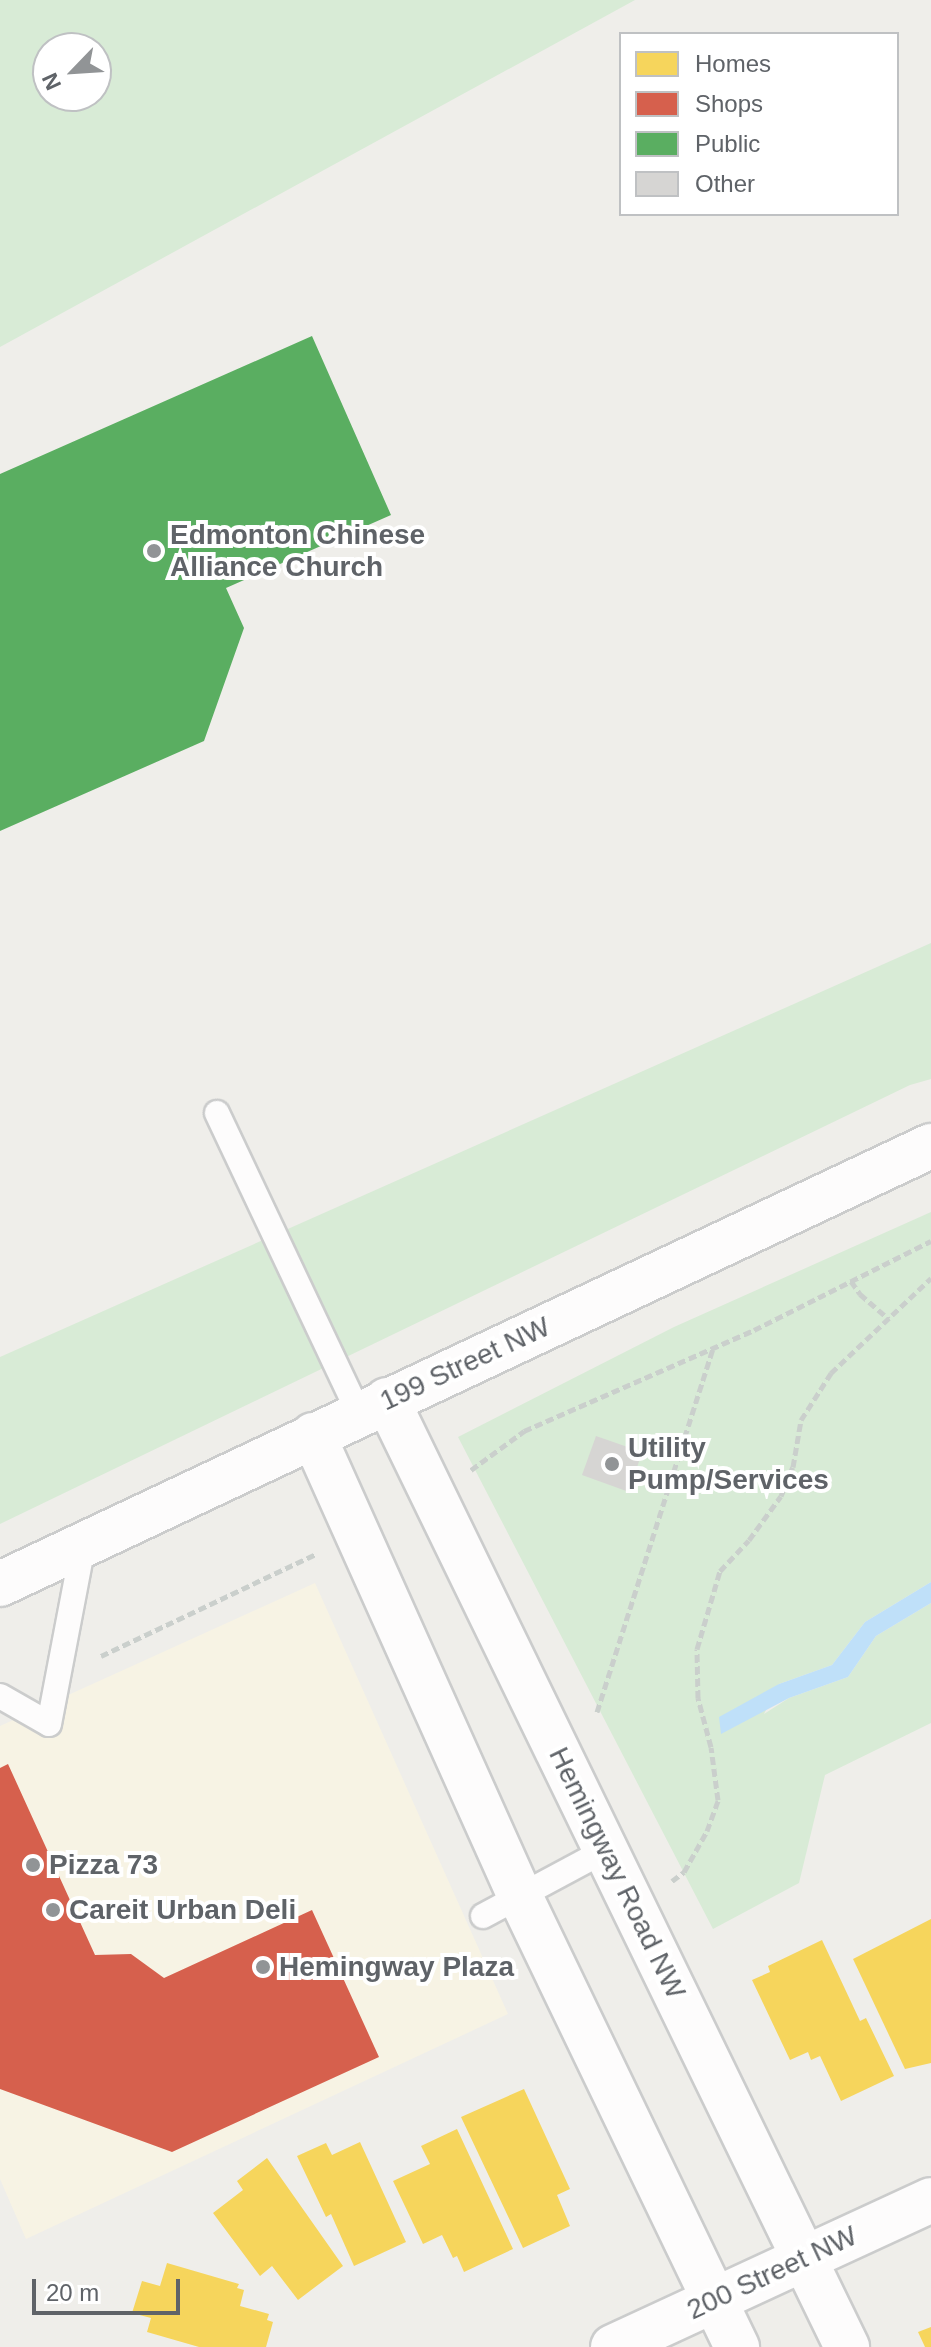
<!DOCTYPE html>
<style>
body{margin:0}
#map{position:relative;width:931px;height:2347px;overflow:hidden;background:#efeeea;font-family:Helvetica,sans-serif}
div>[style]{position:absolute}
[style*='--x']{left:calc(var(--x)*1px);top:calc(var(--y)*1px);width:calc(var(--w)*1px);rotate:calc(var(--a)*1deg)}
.commercial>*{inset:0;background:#f7f3e4}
.green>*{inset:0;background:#d8ebd6}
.water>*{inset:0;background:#bfe0f9}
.homes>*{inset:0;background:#f6d55c}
.shops>*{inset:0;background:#d6604d}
.public>*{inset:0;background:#5aae61}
.building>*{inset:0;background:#d6d5d3}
.path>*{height:5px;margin-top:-2.5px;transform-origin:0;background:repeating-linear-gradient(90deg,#cacfcc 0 8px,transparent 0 12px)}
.roads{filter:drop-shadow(2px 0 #cbcccc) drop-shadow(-2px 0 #cbcccc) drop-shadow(0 2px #cbcccc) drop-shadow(0 -2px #cbcccc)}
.lane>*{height:24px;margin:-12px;padding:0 12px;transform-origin:12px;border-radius:12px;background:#fdfcfc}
.street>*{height:44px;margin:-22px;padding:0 22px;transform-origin:22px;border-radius:22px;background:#fdfcfc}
.secondary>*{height:44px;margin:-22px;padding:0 22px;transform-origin:22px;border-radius:22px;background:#fdfcfc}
.dots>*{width:22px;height:22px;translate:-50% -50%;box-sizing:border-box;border:4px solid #fff;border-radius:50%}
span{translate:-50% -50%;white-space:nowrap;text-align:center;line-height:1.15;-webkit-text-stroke:8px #fff;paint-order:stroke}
.poi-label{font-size:28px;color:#5f6368;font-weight:700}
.left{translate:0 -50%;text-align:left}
.street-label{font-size:28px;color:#5f6368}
.legend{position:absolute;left:619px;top:32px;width:280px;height:184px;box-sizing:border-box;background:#fff;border:2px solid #bfc1c3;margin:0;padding:10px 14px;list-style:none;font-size:24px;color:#5f6368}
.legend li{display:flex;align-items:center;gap:16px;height:40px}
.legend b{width:40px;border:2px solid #bfc1c3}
.north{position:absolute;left:32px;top:32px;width:80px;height:80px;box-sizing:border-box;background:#fff;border:2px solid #bfc1c3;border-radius:50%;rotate:245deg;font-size:22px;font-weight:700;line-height:32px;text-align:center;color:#5f6368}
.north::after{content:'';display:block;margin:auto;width:28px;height:36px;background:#919496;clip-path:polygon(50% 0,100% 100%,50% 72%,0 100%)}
.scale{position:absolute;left:32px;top:2279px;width:148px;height:36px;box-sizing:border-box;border:4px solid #5f6368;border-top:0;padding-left:10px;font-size:24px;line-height:28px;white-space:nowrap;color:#5f6368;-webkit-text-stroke:6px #fff;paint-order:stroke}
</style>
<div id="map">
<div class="commercial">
<div style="clip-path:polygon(315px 1583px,508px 2014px,26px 2239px,0 2179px,0 1726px)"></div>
</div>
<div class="green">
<div style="clip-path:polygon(evenodd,0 0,635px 0,0 347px,0 0,48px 48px,96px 48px,96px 96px,48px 96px,48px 48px)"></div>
<div style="clip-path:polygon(931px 943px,931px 1079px,910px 1085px,0 1524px,0 1357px)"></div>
<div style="clip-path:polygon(931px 1212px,931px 1582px,865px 1622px,832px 1665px,779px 1684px,764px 1714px,789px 1698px,848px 1677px,876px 1636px,931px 1603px,931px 1723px,825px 1775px,799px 1883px,713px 1929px,458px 1437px,674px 1327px)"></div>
</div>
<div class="water">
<div style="clip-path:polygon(931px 1582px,931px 1603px,876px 1636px,848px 1677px,789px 1698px,721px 1734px,719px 1717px,779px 1684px,832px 1665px,865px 1622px)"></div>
</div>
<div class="homes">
<div style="clip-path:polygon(931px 1919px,931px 2063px,905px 2069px,853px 1959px)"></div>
<div style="clip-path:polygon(822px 1940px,860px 2021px,866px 2018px,894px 2076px,841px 2101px,820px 2056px,811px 2060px,808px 2052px,790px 2060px,752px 1980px,770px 1972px,768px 1966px)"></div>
<div style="clip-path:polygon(524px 2089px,570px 2189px,557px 2195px,570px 2226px,523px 2248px,461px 2117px)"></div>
<div style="clip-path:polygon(457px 2129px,513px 2249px,464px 2272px,457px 2256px,453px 2258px,442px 2235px,423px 2244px,393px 2181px,430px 2164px,421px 2146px)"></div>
<div style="clip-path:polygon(360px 2142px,406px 2242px,354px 2266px,331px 2214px,326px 2217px,297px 2156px,326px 2143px,332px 2155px)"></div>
<div style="clip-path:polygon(267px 2158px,343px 2266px,298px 2300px,272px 2266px,260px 2276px,213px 2213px,243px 2190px,237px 2181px)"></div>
<div style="clip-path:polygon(167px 2263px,239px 2284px,237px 2288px,244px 2290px,240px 2306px,269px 2314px,267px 2320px,273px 2322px,266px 2347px,199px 2347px,147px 2332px,151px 2318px,132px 2313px,142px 2281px,160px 2286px)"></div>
<div style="clip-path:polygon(931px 2327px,931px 2347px,925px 2347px,918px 2332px)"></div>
</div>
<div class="shops">
<div style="clip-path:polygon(8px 1764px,95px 1955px,131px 1954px,164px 1978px,312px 1910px,379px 2057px,172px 2152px,0 2089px,0 1768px)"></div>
</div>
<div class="public">
<div style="clip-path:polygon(312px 336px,391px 515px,226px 588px,244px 628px,204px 741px,0 831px,0 474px)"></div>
</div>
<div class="building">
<div style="clip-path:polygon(596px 1436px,642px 1452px,629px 1492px,582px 1475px)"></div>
</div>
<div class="path">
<div style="--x:851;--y:1281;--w:16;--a:55"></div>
<div style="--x:860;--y:1294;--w:38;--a:41"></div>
<div style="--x:471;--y:1470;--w:66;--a:-36.3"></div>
<div style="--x:524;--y:1431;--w:251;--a:-23.7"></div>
<div style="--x:754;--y:1330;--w:198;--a:-26.7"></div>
<div style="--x:101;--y:1656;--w:238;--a:-25.4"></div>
<div style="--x:597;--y:1712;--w:382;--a:-72.3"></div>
<div style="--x:672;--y:1881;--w:15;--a:-37"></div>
<div style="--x:684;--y:1872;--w:47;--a:-60.7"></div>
<div style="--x:707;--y:1831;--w:33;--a:-70"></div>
<div style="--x:718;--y:1800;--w:53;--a:-97.5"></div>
<div style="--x:711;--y:1747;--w:51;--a:-104.9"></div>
<div style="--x:698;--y:1698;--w:49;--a:-91.2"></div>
<div style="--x:697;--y:1649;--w:81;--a:-73.6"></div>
<div style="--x:720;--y:1571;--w:42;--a:-46.9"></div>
<div style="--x:749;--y:1540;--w:54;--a:-54"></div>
<div style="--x:781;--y:1496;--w:31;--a:-68"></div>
<div style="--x:793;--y:1467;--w:48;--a:-80.3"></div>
<div style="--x:801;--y:1420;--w:56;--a:-57.4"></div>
<div style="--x:831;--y:1373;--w:138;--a:-43.5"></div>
</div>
<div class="roads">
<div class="lane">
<div style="--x:217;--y:1113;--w:332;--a:64.7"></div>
<div style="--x:0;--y:1696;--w:56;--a:29.7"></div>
<div style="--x:49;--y:1724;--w:182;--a:-79.2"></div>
<div style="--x:483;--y:1916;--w:140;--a:-28.2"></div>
</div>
<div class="street">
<div style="--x:613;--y:2347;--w:350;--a:-24.8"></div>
</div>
<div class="secondary">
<div style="--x:387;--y:1400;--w:1053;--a:64.09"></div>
<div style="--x:313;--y:1435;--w:503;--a:65.83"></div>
<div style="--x:519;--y:1894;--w:503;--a:64.3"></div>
<div style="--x:0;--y:1584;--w:1029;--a:-25.2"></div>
</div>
</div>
<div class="dots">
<div style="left:154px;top:551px;background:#919496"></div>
<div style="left:612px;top:1464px;background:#919496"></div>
<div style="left:33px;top:1865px;background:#919496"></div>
<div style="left:53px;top:1910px;background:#919496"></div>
<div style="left:263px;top:1967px;background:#919496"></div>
</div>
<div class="poi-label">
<span class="left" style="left:170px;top:551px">Edmonton Chinese<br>Alliance Church</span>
<span class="left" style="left:628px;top:1464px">Utility<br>Pump/Services</span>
<span class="left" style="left:49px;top:1865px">Pizza 73</span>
<span class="left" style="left:69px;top:1910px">Careit Urban Deli</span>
<span class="left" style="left:279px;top:1967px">Hemingway Plaza</span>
</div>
<div class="street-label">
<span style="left:465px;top:1364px;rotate:-25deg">199 Street NW</span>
<span style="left:617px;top:1873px;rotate:64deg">Hemingway Road NW</span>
<span style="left:772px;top:2273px;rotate:-25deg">200 Street NW</span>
</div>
<ul class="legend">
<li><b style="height:22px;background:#f6d55c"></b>Homes</li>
<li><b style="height:22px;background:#d6604d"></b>Shops</li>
<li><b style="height:22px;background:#5aae61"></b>Public</li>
<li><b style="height:22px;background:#d6d5d3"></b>Other</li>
</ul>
<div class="north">N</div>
<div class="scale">20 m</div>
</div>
